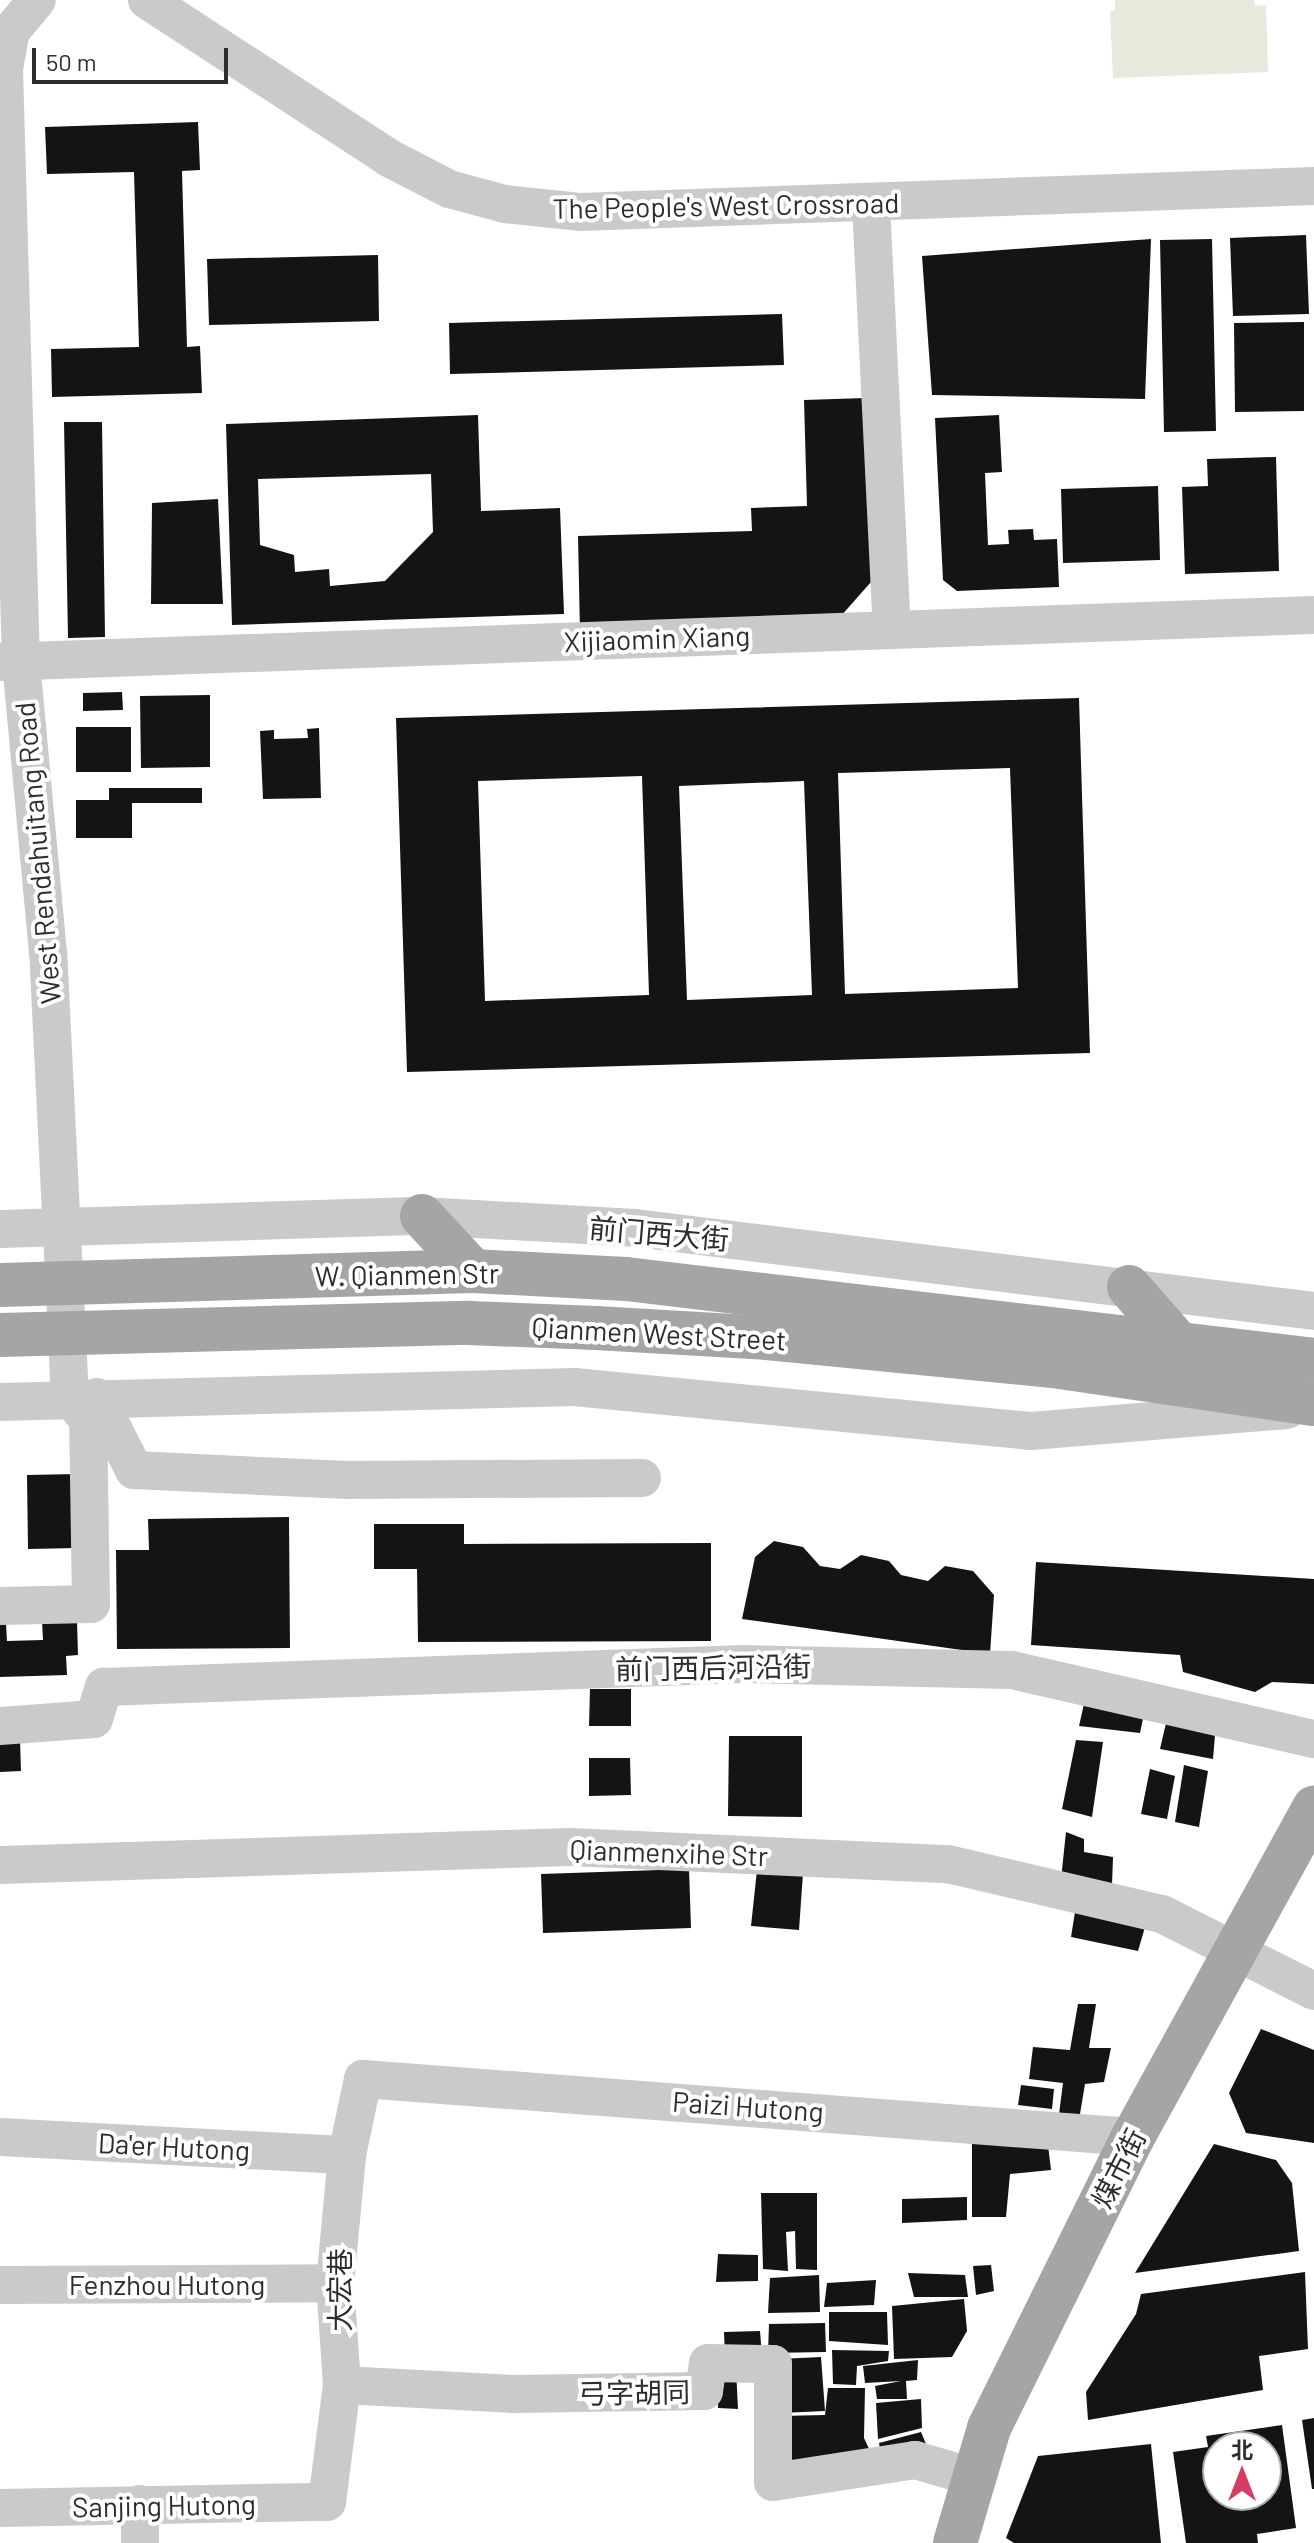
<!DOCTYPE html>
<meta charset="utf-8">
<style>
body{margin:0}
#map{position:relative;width:1314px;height:2543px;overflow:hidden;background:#fff;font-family:Barlow,"Noto Sans SC",sans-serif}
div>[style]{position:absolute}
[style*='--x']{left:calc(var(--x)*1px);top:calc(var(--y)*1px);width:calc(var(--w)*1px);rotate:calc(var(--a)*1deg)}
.green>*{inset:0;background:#e6eadc}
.building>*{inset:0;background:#141414}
.minor>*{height:38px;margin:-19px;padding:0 19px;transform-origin:19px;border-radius:19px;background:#cacaca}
.major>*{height:44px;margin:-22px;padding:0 22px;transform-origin:22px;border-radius:22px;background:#a5a5a5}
span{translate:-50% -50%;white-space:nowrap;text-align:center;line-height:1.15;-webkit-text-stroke:8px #fff;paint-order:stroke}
.street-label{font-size:28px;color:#2d2d2d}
.north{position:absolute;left:1202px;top:2431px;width:80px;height:80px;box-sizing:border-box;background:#fff;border:2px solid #ababab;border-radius:50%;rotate:0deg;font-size:22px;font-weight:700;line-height:32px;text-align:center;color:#2d2d2d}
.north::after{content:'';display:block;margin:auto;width:28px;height:36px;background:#d73c64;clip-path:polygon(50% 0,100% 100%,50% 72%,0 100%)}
.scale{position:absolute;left:32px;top:48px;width:196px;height:36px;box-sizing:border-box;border:4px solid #2d2d2d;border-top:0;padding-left:10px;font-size:24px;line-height:28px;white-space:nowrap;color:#2d2d2d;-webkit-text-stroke:6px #fff;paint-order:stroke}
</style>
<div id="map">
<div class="green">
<div style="clip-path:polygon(1115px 0,1254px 0,1255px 6px,1266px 5px,1268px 72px,1113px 78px,1110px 11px,1115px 11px)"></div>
</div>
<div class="building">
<div style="clip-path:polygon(198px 122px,200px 170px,182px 171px,187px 347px,200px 346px,202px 393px,52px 397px,51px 349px,139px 347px,134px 172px,47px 174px,45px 127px)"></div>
<div style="clip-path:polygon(1306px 235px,1309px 314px,1233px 316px,1230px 238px)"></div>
<div style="clip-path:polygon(1151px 239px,1145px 399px,932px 395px,922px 256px)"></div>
<div style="clip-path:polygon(1212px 239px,1216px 431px,1164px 432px,1160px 240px)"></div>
<div style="clip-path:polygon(378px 255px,379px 321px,209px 325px,207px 259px)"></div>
<div style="clip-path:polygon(782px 314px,784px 365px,450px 374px,449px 323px)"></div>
<div style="clip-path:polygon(1304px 322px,1304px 411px,1235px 412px,1234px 323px)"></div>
<div style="clip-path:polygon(865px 398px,871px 582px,833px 625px,580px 633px,578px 536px,752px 531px,751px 508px,807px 506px,804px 400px)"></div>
<div style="clip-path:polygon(evenodd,478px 415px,481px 511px,560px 508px,564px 614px,232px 625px,226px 424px,478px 415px,431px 474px,433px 532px,385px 581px,330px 586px,329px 569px,295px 572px,294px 555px,260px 545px,258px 479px,431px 474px)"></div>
<div style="clip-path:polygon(999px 415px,1002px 472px,985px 473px,988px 545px,1009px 544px,1008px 530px,1033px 529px,1034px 540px,1057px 539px,1059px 587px,957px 591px,943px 580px,935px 418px)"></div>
<div style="clip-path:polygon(64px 422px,102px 422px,105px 637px,68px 638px)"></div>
<div style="clip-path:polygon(1276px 457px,1279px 571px,1185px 574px,1182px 487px,1208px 486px,1207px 459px)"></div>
<div style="clip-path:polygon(1158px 486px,1160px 560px,1063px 563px,1061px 489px)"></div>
<div style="clip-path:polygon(218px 499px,223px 604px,151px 604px,152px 503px)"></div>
<div style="clip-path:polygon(122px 692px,123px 710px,83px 711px,83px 693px)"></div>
<div style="clip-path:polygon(210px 695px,210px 767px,141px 768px,140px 696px)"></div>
<div style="clip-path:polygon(evenodd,1079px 698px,1090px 1053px,407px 1072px,396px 718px,1079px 698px,1010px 768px,1018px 988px,845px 994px,838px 773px,1010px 768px,1079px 698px,642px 776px,649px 995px,485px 1001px,478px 781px,642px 776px,1079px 698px,804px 781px,812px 995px,687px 1000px,679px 786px,804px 781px)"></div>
<div style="clip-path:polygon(76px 727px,131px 727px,131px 772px,76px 772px)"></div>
<div style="clip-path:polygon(319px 728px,321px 798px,263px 799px,260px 731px,274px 730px,274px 739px,308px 738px,307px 729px)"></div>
<div style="clip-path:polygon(109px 788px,202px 788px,202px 803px,132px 803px,132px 838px,76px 838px,76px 800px,109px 800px)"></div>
<div style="clip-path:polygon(77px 1474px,77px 1548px,28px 1549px,27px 1475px)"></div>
<div style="clip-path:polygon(289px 1517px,290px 1648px,117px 1649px,116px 1550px,149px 1550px,148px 1519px)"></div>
<div style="clip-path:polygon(374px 1524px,464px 1524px,464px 1544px,711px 1543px,711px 1641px,418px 1642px,417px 1569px,374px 1569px)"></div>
<div style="clip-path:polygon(774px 1541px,803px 1547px,820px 1566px,840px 1569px,861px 1555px,889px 1561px,901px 1575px,928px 1581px,945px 1566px,973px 1571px,994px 1595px,990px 1654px,742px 1619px,755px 1557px)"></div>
<div style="clip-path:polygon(1036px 1562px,1314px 1579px,1314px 1684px,1272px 1682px,1255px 1692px,1183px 1672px,1180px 1655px,1031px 1645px)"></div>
<div style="clip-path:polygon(42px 1621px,77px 1621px,78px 1655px,66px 1656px,67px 1675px,0 1677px,0 1624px,6px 1624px,7px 1641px,43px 1640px)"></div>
<div style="clip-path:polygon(590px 1689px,631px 1689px,631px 1726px,589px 1726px)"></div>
<div style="clip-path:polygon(1084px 1704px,1144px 1714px,1140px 1733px,1079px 1726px)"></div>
<div style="clip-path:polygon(1166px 1723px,1215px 1735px,1213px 1759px,1160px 1749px)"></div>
<div style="clip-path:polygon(729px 1736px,802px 1736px,802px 1817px,728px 1816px)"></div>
<div style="clip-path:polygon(20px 1740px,21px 1771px,0 1772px,0 1741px)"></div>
<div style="clip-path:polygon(1076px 1740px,1103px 1742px,1092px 1817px,1062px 1809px)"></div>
<div style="clip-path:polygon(589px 1758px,630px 1758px,631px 1795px,589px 1796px)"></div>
<div style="clip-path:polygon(1184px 1765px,1208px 1771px,1199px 1827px,1175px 1822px)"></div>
<div style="clip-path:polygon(1150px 1769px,1175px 1776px,1167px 1819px,1141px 1814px)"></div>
<div style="clip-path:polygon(1066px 1832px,1084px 1839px,1084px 1852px,1113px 1857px,1112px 1885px,1061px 1879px)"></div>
<div style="clip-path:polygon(689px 1869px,691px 1928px,543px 1933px,541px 1874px)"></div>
<div style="clip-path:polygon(757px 1870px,803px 1873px,799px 1930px,751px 1926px)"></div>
<div style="clip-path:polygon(1075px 1912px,1145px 1927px,1138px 1951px,1071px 1937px)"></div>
<div style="clip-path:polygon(1078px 2004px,1096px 2004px,1089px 2048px,1111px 2048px,1104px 2082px,1085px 2084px,1080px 2114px,1059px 2114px,1063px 2083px,1029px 2079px,1033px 2047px,1070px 2050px)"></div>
<div style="clip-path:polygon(1261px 2029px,1314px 2050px,1314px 2143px,1246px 2133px,1229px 2093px)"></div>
<div style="clip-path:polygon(1021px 2085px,1054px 2089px,1052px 2109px,1018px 2105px)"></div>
<div style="clip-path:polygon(972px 2139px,1048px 2145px,1051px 2170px,1010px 2174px,1006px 2217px,972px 2217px)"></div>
<div style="clip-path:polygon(1214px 2144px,1276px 2160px,1292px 2183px,1299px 2251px,1135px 2273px)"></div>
<div style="clip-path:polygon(761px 2193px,817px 2193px,817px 2270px,796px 2269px,795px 2231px,786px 2232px,788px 2271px,763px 2269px)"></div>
<div style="clip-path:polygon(967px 2197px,967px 2220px,902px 2223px,902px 2199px)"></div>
<div style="clip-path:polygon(718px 2254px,758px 2255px,758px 2281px,716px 2282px)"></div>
<div style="clip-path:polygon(991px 2265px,994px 2291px,976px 2295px,973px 2266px)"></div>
<div style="clip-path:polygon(1305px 2272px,1308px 2349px,1259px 2356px,1263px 2390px,1088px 2420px,1086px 2392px,1136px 2314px,1141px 2294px)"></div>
<div style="clip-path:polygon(908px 2273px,965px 2275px,968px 2297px,914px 2297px)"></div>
<div style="clip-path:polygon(819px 2275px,820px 2312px,768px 2313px,770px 2278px)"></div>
<div style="clip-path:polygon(876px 2280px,874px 2305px,824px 2307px,827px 2283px)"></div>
<div style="clip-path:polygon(964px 2299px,967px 2331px,952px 2357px,894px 2359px,892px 2306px)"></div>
<div style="clip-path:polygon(829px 2312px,887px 2312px,888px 2345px,829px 2341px)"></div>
<div style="clip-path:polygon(825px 2323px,826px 2352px,768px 2353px,769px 2324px)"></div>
<div style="clip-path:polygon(760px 2331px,762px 2356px,725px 2357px,724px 2332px)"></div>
<div style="clip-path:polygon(832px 2350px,889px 2351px,888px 2361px,857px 2366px,856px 2385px,833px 2384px)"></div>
<div style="clip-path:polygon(821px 2357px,825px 2411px,781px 2413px,779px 2359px)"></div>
<div style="clip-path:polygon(918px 2360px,917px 2380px,906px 2381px,907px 2399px,877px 2399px,875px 2386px,901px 2381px,865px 2383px,863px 2366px)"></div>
<div style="clip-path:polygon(718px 2367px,736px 2369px,738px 2409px,718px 2408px)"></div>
<div style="clip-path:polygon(828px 2388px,865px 2388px,864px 2438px,870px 2451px,780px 2473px,780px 2416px,825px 2415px)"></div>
<div style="clip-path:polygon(921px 2399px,922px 2428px,878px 2439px,876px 2403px)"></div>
<div style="clip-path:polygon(1314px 2418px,1314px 2489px,1312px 2489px,1302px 2420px)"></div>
<div style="clip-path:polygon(evenodd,1282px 2425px,1296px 2528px,1257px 2534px,1258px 2543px,1186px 2543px,1173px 2452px,1208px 2447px,1206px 2436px,1282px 2425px,1218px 2447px,1266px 2447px,1266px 2495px,1218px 2495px,1218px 2447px)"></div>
<div style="clip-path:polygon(921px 2432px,926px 2444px,882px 2461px,879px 2443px)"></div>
<div style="clip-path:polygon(1151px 2444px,1161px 2543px,1014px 2543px,1006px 2538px,1038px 2456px)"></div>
</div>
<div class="minor">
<div style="--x:147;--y:0;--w:289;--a:33.1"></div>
<div style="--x:389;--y:158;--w:68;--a:27.3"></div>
<div style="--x:449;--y:189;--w:58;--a:15"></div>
<div style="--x:505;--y:204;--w:75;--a:6.1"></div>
<div style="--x:580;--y:212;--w:734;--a:-2.03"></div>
<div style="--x:871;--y:204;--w:426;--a:87.2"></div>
<div style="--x:0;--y:662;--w:1315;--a:-2.05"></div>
<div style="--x:0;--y:1229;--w:422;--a:-1.8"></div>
<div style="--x:422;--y:1216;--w:213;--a:3.2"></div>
<div style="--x:635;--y:1228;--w:684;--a:6.97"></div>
<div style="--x:97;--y:1397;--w:82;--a:63.1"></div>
<div style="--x:134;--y:1470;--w:214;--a:2.7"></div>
<div style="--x:348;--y:1480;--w:294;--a:-0.4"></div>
<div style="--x:0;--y:1402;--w:574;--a:-1.5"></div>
<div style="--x:574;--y:1387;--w:459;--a:5.5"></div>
<div style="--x:1031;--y:1431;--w:257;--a:-4.7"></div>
<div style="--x:0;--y:1606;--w:91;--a:-1.3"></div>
<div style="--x:91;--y:1604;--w:185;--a:-90.9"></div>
<div style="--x:88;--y:1419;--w:28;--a:-131"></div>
<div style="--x:70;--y:1398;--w:446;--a:-92.8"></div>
<div style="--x:48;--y:953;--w:291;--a:-95.3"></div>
<div style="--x:21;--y:663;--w:594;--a:-91.64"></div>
<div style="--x:4;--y:69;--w:39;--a:-80"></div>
<div style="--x:11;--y:31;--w:40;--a:-50"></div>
<div style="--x:0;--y:1726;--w:94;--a:-4.3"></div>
<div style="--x:94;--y:1719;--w:34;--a:-73"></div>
<div style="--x:104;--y:1687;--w:640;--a:-2.06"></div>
<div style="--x:744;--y:1664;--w:268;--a:1.3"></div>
<div style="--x:1012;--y:1670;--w:310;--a:12.9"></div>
<div style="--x:0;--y:1865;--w:570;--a:-1.81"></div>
<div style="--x:570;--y:1847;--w:378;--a:2.6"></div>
<div style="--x:948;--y:1864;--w:220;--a:13.2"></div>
<div style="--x:1162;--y:1914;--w:170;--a:26.9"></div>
<div style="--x:0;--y:2137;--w:347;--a:3"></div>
<div style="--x:0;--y:2285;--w:335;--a:-0.3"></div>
<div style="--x:342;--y:2385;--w:173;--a:3"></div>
<div style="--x:515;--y:2394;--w:189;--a:-0.9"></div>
<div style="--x:704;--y:2391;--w:28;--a:-82"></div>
<div style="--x:708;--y:2363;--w:65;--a:0.9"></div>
<div style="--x:773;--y:2364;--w:118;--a:90"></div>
<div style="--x:773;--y:2482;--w:144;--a:-8.8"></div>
<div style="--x:915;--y:2460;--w:61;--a:16.1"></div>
<div style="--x:140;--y:2504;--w:39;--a:90"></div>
<div style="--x:0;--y:2508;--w:327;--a:-1.1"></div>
<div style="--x:327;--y:2502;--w:118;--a:-82.7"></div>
<div style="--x:342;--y:2385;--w:102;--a:-93.9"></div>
<div style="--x:335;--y:2283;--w:129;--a:-84.6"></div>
<div style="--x:347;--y:2155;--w:78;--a:-78.1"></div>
<div style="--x:363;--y:2079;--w:772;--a:4.31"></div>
</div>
<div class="major">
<div style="--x:422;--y:1216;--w:75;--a:47.2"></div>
<div style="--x:0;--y:1285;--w:473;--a:-1.7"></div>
<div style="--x:473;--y:1271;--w:153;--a:3"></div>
<div style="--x:626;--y:1279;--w:693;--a:6.71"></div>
<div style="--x:1129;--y:1287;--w:76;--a:48.7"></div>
<div style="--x:0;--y:1335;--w:468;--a:-1.5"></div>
<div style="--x:468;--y:1323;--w:128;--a:2.2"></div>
<div style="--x:596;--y:1328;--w:171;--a:3.3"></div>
<div style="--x:767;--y:1338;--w:287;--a:5.6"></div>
<div style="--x:1053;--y:1366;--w:264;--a:8.3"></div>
<div style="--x:955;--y:2543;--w:120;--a:-73.5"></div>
<div style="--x:989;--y:2428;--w:325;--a:-63.7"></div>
<div style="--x:1133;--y:2137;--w:376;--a:-61.2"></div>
</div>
<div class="street-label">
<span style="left:726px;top:205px;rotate:-1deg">The People's West Crossroad</span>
<span style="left:657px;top:638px;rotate:-2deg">Xijiaomin Xiang</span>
<span style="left:37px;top:853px;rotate:-95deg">West Rendahuitang Road</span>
<span style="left:659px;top:1233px;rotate:5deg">前门西大街</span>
<span style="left:407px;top:1274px;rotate:-1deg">W. Qianmen Str</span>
<span style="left:659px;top:1333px;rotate:3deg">Qianmen West Street</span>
<span style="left:713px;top:1667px;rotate:-1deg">前门西后河沿街</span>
<span style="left:669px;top:1852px;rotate:2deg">Qianmenxihe Str</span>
<span style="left:748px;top:2106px;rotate:4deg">Paizi Hutong</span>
<span style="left:174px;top:2146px;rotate:3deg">Da'er Hutong</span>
<span style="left:1118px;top:2168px;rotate:-63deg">煤市街</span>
<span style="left:167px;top:2284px">Fenzhou Hutong</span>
<span style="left:339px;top:2290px;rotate:-90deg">大宏巷</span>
<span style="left:634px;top:2392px;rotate:-1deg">弓字胡同</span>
<span style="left:164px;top:2505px;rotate:-1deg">Sanjing Hutong</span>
</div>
<div class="north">北</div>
<div class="scale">50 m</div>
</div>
